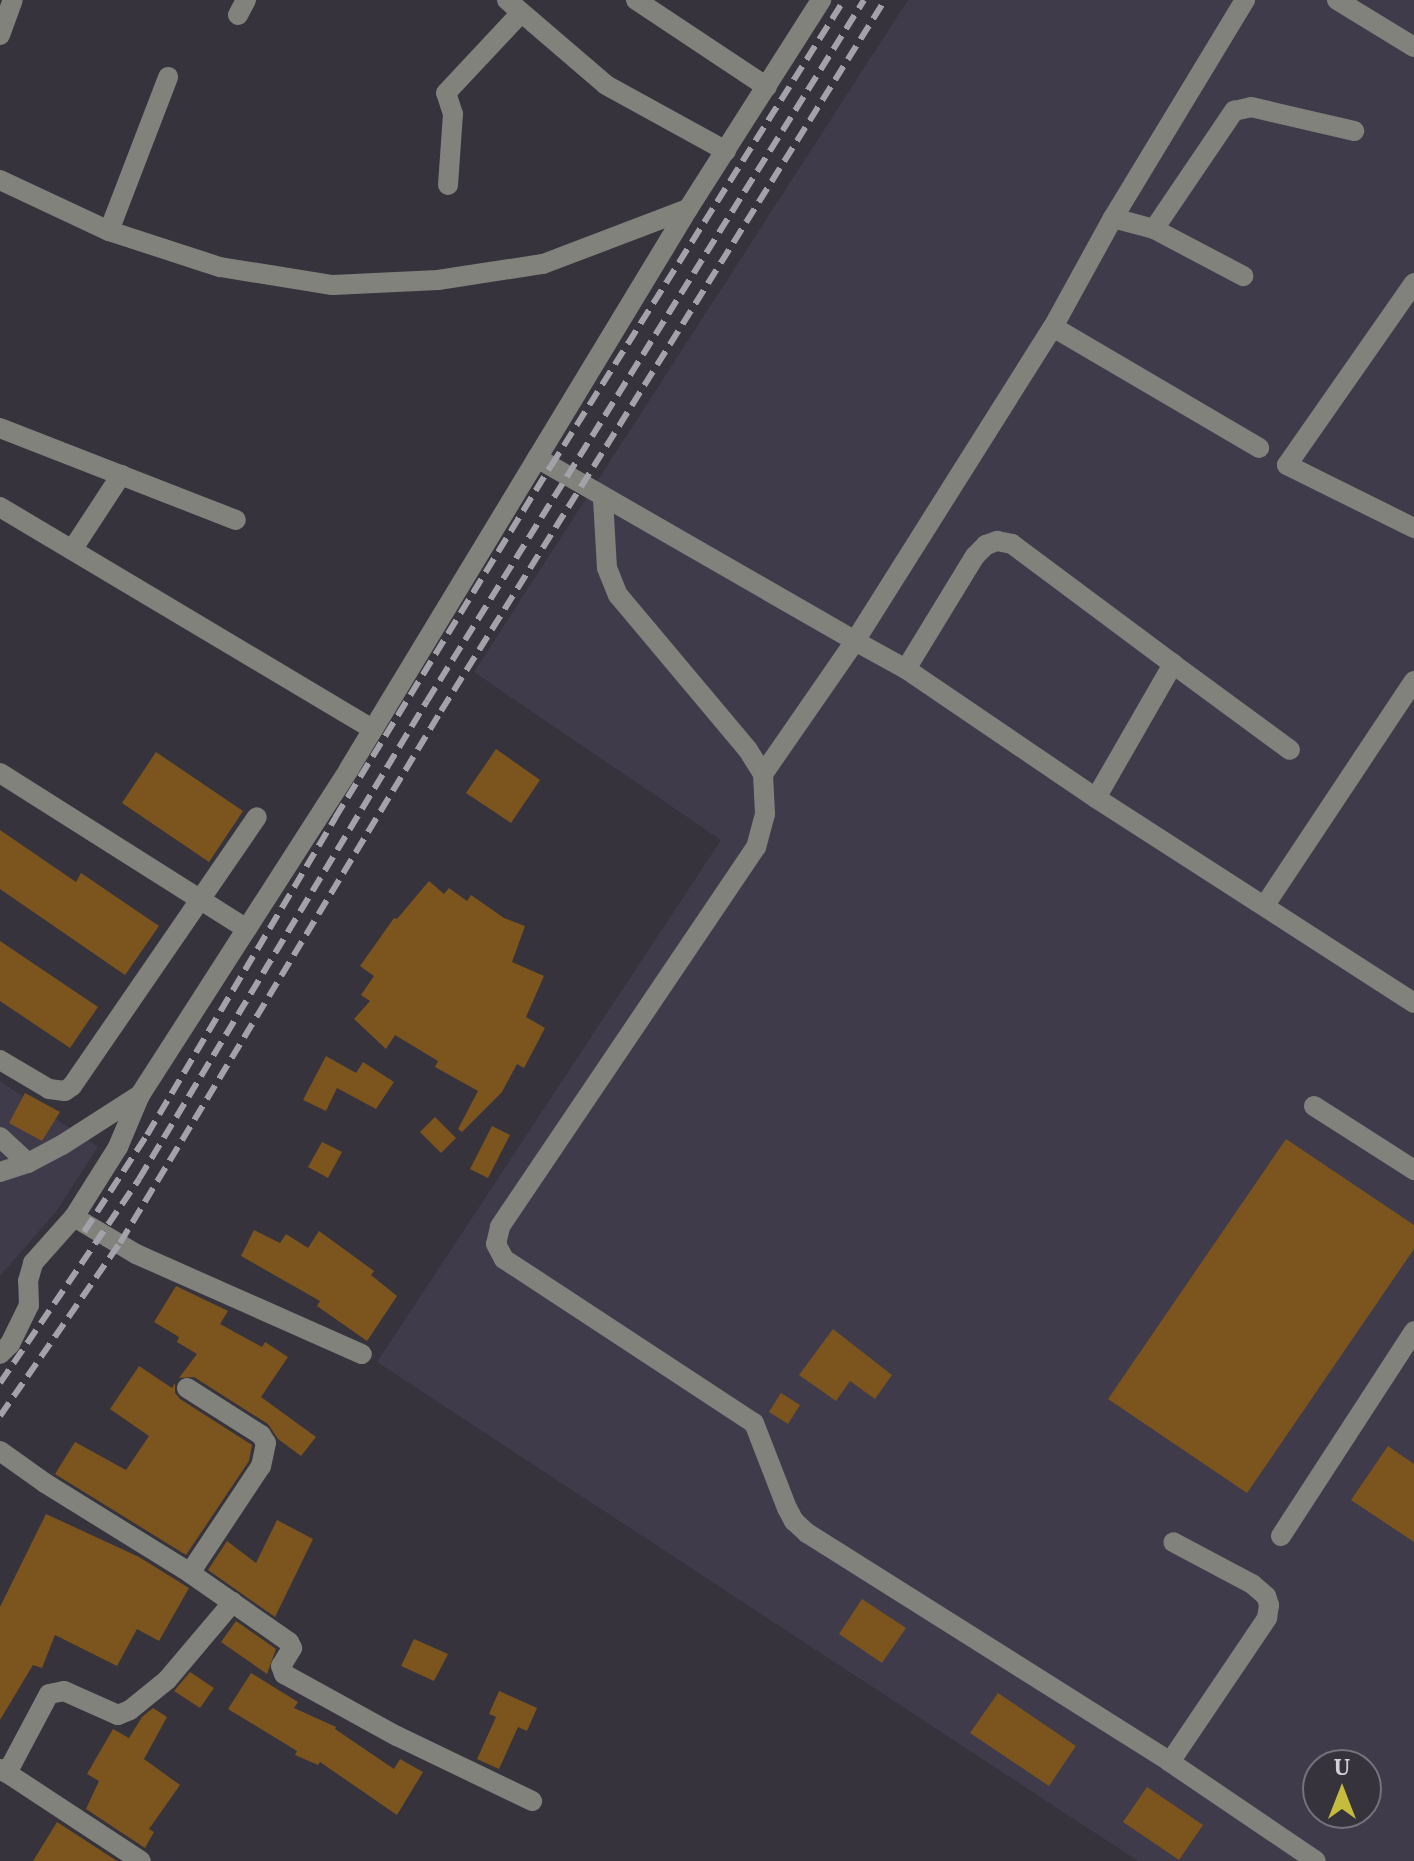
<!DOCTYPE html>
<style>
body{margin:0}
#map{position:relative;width:1414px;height:1861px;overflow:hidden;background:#36333d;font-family:"IBM Plex Serif",serif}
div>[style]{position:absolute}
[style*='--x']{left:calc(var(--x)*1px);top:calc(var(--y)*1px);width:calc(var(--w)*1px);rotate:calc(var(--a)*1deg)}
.built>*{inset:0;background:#3f3b4b}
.building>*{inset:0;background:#7c541d}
.minor>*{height:20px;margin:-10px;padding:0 10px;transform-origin:10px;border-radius:10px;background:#81827c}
.rail>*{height:6px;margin-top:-3px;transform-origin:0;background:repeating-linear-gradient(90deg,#a4a2a9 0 16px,transparent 0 24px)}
span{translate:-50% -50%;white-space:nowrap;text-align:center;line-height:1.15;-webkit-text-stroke:6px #36333d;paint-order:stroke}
.north{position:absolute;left:1302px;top:1749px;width:80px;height:80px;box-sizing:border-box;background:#36333d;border:2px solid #74727b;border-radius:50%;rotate:0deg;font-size:22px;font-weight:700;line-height:32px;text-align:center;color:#d2d0d7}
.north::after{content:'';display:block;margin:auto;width:28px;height:36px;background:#c5bc3d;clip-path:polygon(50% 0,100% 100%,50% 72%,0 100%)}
</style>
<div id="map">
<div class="built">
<div style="clip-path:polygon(evenodd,908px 0,1414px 0,1414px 1861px,1138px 1861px,377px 1362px,721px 840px,474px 672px,908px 0,1318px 1765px,1366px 1765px,1366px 1813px,1318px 1813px,1318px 1765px)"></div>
<div style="clip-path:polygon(0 1081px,98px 1147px,55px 1213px,0 1276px)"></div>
</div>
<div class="building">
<div style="clip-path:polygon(496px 749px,540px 780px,511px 823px,466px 793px)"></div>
<div style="clip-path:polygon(156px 752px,243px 811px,209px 862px,122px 803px)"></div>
<div style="clip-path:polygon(0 830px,76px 882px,81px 873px,159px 926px,125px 975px,0 889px)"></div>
<div style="clip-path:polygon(429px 881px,444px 894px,449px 888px,467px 901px,471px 895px,504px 918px,525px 926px,512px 962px,544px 976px,526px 1017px,545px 1028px,524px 1068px,517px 1064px,502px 1092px,462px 1132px,458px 1129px,478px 1091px,435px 1067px,438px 1061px,395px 1035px,386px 1049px,354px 1019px,370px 1001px,361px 995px,374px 976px,360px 966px,394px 918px,397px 919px)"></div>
<div style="clip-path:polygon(0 941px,98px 1007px,70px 1048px,0 1001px)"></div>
<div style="clip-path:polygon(326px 1056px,356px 1073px,363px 1062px,394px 1082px,376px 1109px,337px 1088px,326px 1111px,303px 1100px)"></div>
<div style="clip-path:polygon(25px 1093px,60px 1112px,42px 1141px,9px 1123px)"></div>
<div style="clip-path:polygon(435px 1117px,456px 1138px,441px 1153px,420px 1132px)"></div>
<div style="clip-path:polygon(492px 1126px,510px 1135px,488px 1178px,470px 1169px)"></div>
<div style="clip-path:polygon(1286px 1139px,1414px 1225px,1414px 1249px,1247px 1493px,1108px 1399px)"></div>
<div style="clip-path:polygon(322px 1142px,342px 1152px,328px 1178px,308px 1167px)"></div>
<div style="clip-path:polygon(254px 1230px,280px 1243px,286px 1234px,308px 1248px,319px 1231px,374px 1271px,371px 1275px,397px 1296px,367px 1341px,317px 1306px,320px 1301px,241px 1256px)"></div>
<div style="clip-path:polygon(176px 1286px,228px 1311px,220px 1324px,262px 1347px,265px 1342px,288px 1357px,261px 1397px,316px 1437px,301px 1456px,278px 1439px,268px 1424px,194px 1377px,179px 1378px,197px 1354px,177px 1342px,179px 1337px,154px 1322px)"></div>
<div style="clip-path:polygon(833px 1329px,892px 1375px,875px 1399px,850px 1381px,836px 1401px,799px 1375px)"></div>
<div style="clip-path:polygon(139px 1366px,172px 1388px,175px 1383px,175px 1393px,180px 1399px,252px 1445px,249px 1461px,186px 1555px,55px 1474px,75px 1442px,126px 1470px,149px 1436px,110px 1409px)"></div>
<div style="clip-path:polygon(781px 1393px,800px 1405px,788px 1424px,769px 1412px)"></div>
<div style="clip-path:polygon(1388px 1446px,1414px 1464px,1414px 1542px,1351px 1500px)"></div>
<div style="clip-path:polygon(46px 1514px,139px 1557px,189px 1588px,159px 1641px,137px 1629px,117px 1666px,55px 1635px,42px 1668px,33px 1665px,0 1720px,0 1607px)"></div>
<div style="clip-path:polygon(277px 1520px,313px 1539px,275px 1617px,208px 1570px,227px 1541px,256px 1563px)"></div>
<div style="clip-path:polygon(862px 1599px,906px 1628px,882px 1663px,839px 1634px)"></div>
<div style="clip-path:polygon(236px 1621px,276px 1649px,267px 1674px,221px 1642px)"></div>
<div style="clip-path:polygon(414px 1639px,448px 1654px,434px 1681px,401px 1666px)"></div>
<div style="clip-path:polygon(190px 1672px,214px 1688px,200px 1708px,174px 1691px)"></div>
<div style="clip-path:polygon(251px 1673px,298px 1702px,294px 1708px,336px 1727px,335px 1729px,394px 1769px,400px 1759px,423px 1772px,397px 1815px,320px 1762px,318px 1765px,295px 1755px,297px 1751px,228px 1709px)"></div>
<div style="clip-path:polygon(499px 1691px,537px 1708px,527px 1731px,518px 1727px,499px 1769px,477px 1759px,496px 1717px,489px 1714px)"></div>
<div style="clip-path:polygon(998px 1693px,1076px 1746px,1049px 1786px,970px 1733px)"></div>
<div style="clip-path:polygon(153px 1708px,167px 1717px,144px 1759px,180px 1785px,149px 1829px,154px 1832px,145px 1848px,86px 1809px,99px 1781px,87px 1774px,113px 1729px,129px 1738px,142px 1717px)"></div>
<div style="clip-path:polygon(1147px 1787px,1203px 1825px,1179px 1860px,1123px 1822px)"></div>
<div style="clip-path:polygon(57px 1822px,117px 1861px,33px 1861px)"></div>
</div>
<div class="minor">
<div style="--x:507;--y:0;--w:130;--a:40.6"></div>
<div style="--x:606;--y:85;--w:137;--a:28.8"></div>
<div style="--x:636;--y:0;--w:157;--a:33.6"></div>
<div style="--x:1337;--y:0;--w:90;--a:31.4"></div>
<div style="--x:238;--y:15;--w:17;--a:-62"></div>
<div style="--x:0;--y:35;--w:37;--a:-70"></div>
<div style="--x:0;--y:180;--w:120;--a:25.1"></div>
<div style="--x:109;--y:231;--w:117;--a:18"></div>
<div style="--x:220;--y:267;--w:114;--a:9.1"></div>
<div style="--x:333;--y:285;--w:105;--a:-2.7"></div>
<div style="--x:438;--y:280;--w:106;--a:-8.7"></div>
<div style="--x:543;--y:264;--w:155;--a:-20.8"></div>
<div style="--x:448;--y:185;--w:71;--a:-86"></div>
<div style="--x:453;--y:114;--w:22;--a:-108"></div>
<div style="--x:446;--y:93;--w:108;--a:-46.9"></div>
<div style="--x:1113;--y:218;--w:42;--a:15"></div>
<div style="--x:1154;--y:229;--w:101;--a:27.8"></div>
<div style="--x:1154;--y:229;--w:143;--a:-55.9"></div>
<div style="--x:1234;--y:111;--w:17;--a:-13"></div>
<div style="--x:1251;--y:107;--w:106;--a:13.1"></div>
<div style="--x:109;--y:231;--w:165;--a:-69"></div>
<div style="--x:1414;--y:283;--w:222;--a:124.9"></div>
<div style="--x:1287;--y:465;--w:142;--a:26.4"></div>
<div style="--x:1053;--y:327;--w:239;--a:30.4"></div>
<div style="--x:0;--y:428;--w:253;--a:21.3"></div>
<div style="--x:537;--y:458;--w:367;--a:29.9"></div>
<div style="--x:855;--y:641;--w:371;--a:-57.8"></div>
<div style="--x:1053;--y:327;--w:124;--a:-61.2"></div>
<div style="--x:1113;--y:218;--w:255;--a:-58.8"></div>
<div style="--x:603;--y:499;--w:69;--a:86.7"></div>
<div style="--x:607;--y:568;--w:29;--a:68"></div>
<div style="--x:618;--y:595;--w:202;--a:50"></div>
<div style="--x:748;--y:750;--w:28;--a:58"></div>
<div style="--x:763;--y:774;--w:40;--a:87.1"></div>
<div style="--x:765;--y:814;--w:34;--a:105"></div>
<div style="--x:756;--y:847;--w:458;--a:124"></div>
<div style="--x:500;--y:1227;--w:17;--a:103"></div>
<div style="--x:496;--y:1244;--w:17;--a:62"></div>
<div style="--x:504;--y:1259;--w:299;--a:33.3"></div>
<div style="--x:754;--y:1423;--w:91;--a:68.8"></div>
<div style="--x:787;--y:1508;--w:15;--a:62"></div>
<div style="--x:794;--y:1521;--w:18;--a:43"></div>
<div style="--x:807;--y:1533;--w:429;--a:32.2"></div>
<div style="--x:1170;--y:1762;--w:176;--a:34.1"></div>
<div style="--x:0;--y:507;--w:434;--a:30.8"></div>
<div style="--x:72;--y:550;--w:90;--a:-56.8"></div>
<div style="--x:906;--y:669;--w:132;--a:-58.6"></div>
<div style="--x:975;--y:556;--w:16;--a:-45"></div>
<div style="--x:986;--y:545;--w:12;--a:-20"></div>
<div style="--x:997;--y:541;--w:15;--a:11"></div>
<div style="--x:1012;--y:544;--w:201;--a:36.7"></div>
<div style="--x:0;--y:773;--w:292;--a:32.3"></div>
<div style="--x:763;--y:774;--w:162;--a:-55.3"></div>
<div style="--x:855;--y:641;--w:58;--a:28.8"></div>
<div style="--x:906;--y:669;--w:230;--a:34.2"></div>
<div style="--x:1096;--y:798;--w:378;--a:32.8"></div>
<div style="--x:1096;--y:798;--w:155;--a:-60.1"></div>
<div style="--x:1173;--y:664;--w:145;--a:36.3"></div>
<div style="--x:1265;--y:905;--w:269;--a:-56.4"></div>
<div style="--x:0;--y:1060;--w:57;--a:30.6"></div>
<div style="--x:49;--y:1089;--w:16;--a:7"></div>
<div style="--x:65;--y:1091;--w:9;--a:-36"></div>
<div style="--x:72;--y:1086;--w:326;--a:-55.5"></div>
<div style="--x:1314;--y:1106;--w:119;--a:32.6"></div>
<div style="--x:0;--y:1137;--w:38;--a:43"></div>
<div style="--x:0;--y:1172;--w:29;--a:-18"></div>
<div style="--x:28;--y:1163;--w:38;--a:-28"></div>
<div style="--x:62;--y:1145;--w:93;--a:-32.7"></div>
<div style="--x:74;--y:1217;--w:72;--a:30.8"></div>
<div style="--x:136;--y:1254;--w:247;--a:23.9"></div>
<div style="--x:0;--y:1354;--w:14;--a:-45"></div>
<div style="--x:10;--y:1344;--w:43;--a:-64"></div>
<div style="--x:29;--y:1305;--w:24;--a:-92"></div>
<div style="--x:28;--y:1281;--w:19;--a:-74"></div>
<div style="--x:33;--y:1263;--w:62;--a:-48.3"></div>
<div style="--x:74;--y:1217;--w:83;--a:-57.8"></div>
<div style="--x:118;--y:1147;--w:56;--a:-67.1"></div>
<div style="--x:140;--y:1095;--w:387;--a:-57.3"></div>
<div style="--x:349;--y:769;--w:655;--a:-58.81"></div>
<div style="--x:688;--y:209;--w:248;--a:-57.5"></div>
<div style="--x:187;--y:1388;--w:88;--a:32.4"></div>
<div style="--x:261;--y:1435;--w:9;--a:58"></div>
<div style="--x:266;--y:1443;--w:24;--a:102"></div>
<div style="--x:261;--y:1466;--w:128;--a:123.6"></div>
<div style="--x:0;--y:1451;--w:55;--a:35.4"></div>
<div style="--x:45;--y:1483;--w:171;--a:31.8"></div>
<div style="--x:190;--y:1573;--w:121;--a:34.9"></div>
<div style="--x:289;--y:1642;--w:7;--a:63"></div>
<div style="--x:292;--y:1648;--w:21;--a:121"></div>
<div style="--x:281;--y:1666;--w:9;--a:69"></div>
<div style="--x:284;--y:1674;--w:129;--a:28.8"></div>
<div style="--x:397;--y:1736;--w:150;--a:25.7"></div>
<div style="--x:1281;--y:1536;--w:244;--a:-57"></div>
<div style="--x:1170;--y:1762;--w:174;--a:-56"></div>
<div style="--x:1267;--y:1618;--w:13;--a:-81"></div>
<div style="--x:1269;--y:1605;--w:9;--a:-108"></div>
<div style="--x:1266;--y:1596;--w:18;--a:-139"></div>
<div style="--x:1252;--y:1584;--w:89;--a:-152"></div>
<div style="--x:0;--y:1769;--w:8;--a:30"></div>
<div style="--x:7;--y:1773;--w:89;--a:-62"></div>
<div style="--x:49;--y:1694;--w:15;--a:-11"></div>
<div style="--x:64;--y:1691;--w:59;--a:24"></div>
<div style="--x:118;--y:1715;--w:13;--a:-23"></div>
<div style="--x:130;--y:1710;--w:48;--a:-39"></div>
<div style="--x:167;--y:1680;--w:102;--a:-49.8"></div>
<div style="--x:7;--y:1773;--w:160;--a:33.3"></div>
</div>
<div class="rail">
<div style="--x:84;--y:1232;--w:116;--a:-57"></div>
<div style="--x:147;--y:1135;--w:369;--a:-59.3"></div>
<div style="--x:335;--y:818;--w:413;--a:-58.5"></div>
<div style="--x:551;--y:466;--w:550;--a:-57.84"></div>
<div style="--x:0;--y:1383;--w:247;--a:-55.7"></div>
<div style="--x:139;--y:1179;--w:558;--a:-58.93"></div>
<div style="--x:427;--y:701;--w:826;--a:-58.06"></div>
<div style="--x:0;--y:1416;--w:211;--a:-55.3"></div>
<div style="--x:120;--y:1243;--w:621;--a:-58.89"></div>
<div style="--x:441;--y:711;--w:838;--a:-58.02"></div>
</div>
<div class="north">U</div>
</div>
